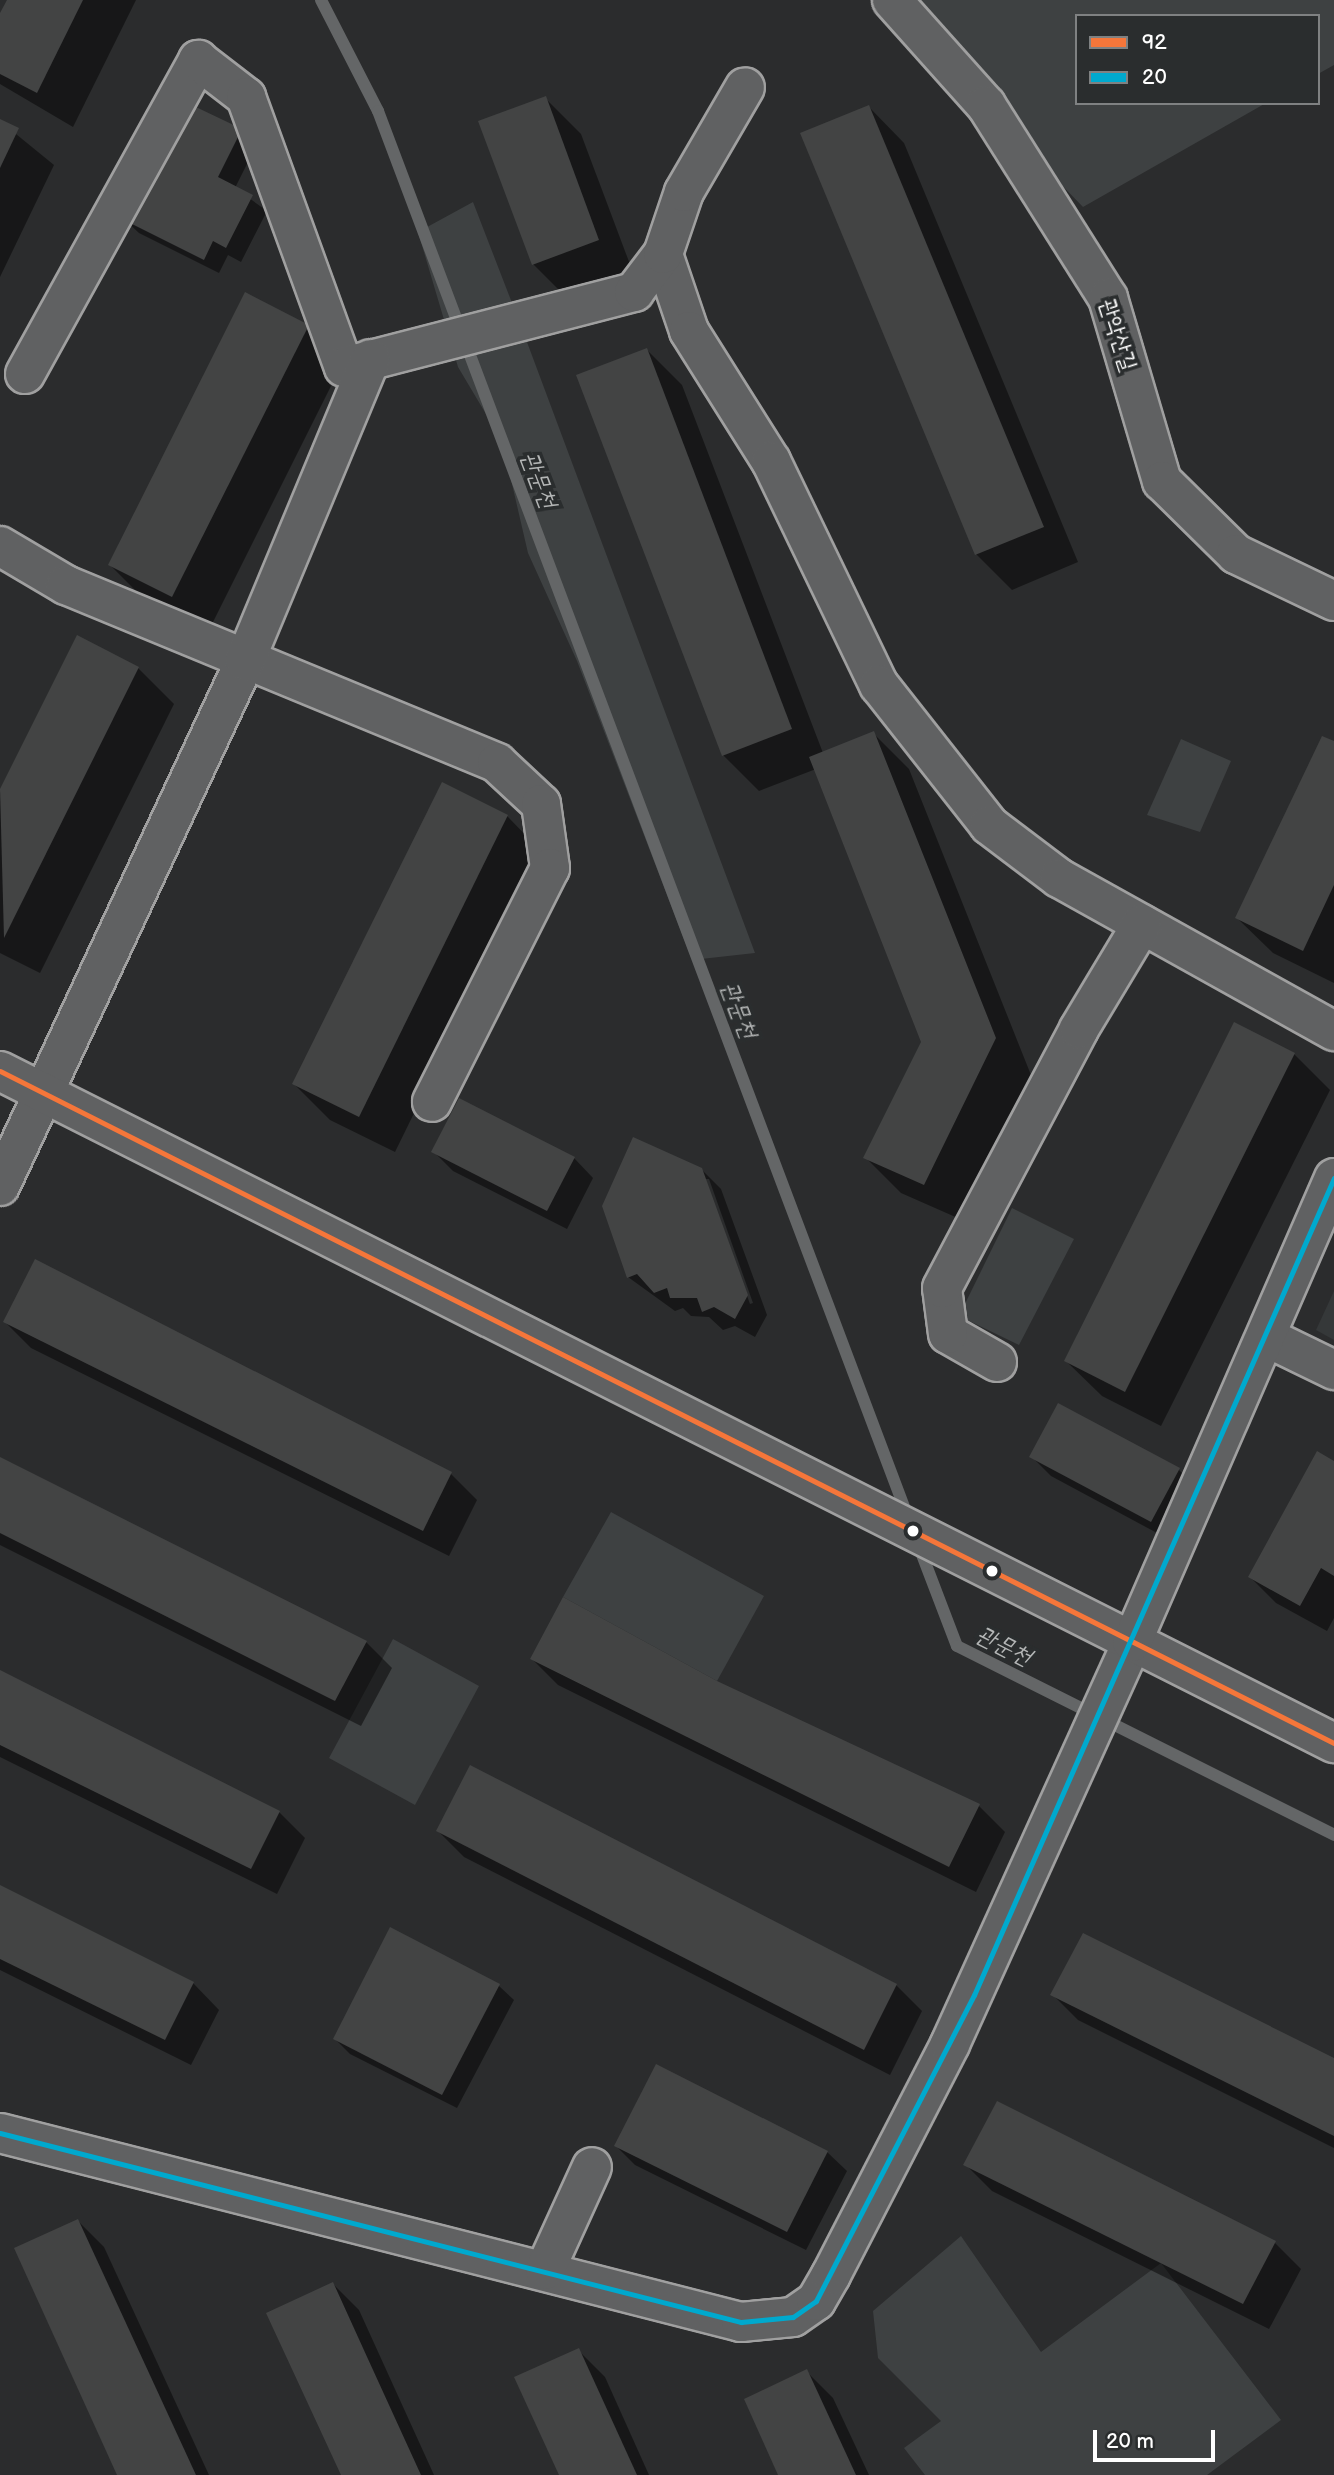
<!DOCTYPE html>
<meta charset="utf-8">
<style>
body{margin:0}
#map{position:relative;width:1334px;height:2475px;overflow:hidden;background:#2b2c2d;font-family:"Balsamiq Sans","Poor Story",sans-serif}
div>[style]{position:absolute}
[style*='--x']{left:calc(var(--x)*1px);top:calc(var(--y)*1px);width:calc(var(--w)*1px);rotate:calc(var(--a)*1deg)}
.built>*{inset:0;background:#353839}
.green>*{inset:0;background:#3e4142}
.shadow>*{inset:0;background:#0007}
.stream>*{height:12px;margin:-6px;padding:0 6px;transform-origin:6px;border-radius:6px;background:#646667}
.building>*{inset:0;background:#434444}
.roads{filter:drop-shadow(2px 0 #a0a0a0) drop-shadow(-2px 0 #a0a0a0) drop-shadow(0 2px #a0a0a0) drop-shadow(0 -2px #a0a0a0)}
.street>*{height:38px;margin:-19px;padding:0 19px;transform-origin:19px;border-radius:19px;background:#606162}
.secondary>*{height:38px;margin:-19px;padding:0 19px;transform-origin:19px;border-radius:19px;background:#606162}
.bus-1>*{height:5px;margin:-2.5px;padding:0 2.5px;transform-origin:2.5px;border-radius:2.5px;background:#f5763a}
.bus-2>*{height:5px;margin:-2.5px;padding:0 2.5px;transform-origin:2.5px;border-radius:2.5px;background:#00a9ce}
.dots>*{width:19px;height:19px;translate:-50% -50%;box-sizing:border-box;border:4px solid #2a2d2e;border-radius:50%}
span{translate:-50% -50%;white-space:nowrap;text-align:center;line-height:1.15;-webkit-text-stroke:7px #2a2d2e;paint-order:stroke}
.street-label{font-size:23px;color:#fff}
.water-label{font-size:24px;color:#b4b6b6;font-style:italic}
.legend{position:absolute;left:1075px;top:14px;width:245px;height:91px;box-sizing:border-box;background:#2a2d2e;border:2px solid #7f8182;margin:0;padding:9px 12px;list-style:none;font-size:21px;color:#fff}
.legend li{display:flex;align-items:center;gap:14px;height:35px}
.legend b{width:35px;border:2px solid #7f8182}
.scale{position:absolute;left:1093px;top:2430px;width:122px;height:32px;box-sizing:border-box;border:4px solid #fff;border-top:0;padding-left:9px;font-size:21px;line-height:24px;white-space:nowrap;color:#fff;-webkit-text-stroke:5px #2a2d2e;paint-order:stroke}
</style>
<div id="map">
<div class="built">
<div style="clip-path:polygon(1334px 1291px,1334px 1340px,1316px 1330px)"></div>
</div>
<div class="green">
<div style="clip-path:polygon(882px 0,1334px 0,1334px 65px,1318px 74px,1318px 16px,1077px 16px,1077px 103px,1266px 103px,1083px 207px)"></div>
<div style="clip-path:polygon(473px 202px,524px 334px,755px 953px,692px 960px,577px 661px,528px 553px,502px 441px,458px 367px,418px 232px)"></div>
<div style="clip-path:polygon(1181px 739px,1231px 761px,1200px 832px,1147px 815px)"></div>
<div style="clip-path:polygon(1012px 1208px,1074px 1239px,1019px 1345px,959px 1316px)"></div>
<div style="clip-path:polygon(611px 1512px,764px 1596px,717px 1681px,563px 1597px)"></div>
<div style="clip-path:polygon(393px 1639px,479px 1686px,415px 1805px,329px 1758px)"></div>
<div style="clip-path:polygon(961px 2236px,1041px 2352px,1161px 2263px,1281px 2420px,1207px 2475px,925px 2475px,904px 2448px,941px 2421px,878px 2358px,873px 2311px)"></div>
</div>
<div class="shadow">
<div style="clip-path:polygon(9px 0,136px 0,73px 127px,0 84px,0 17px)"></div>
<div style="clip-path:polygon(545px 98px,581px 134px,634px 275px,569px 300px,533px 264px)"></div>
<div style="clip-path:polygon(869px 107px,904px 143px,1078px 562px,1012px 590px,976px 554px)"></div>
<div style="clip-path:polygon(0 121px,54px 165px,0 277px)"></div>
<div style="clip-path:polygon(241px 131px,256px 146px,235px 188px,267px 211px,241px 262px,228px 255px,219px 273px,139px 233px,124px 219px)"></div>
<div style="clip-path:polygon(308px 326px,343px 362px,208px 632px,146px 601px,110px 565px)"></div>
<div style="clip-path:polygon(647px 350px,682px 385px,823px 753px,873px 733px,909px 769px,1031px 1075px,960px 1219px,901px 1193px,865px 1157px,923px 1042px,816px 769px,759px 791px,723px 755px)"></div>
<div style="clip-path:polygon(78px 638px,138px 668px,174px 704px,40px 973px,0 953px,0 793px)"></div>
<div style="clip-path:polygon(1334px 743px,1334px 983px,1273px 953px,1237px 918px)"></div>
<div style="clip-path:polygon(507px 816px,542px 852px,395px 1152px,330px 1120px,294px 1084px)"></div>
<div style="clip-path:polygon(1294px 1054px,1330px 1090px,1161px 1426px,1102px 1396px,1066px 1361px)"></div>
<div style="clip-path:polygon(434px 1152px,574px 1158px,593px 1178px,567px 1229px,453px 1171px)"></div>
<div style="clip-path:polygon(evenodd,701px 1169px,721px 1189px,767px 1315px,755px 1337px,735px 1326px,723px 1330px,709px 1317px,691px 1316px,683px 1308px,675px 1311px,628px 1277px,701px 1169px,705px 1179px,709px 1179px,753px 1303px,750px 1304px,705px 1179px)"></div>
<div style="clip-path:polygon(5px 1322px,451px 1474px,477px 1500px,449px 1556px,31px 1348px)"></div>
<div style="clip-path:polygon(1032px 1457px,1178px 1469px,1198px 1489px,1170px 1540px,1051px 1476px)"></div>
<div style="clip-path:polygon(0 1459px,366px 1642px,392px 1668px,361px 1726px,0 1545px)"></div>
<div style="clip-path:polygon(1334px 1463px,1334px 1618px,1327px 1631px,1276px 1603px,1250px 1577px)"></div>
<div style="clip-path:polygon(532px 1659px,979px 1806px,1005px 1832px,976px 1892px,558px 1685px)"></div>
<div style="clip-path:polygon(0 1672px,279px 1812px,305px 1838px,277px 1894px,0 1757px)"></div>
<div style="clip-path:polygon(438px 1831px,896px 1985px,922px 2011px,890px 2075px,464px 1857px)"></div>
<div style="clip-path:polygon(0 1887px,193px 1983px,219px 2010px,191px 2065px,0 1970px)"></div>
<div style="clip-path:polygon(391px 1930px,499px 1986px,514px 2000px,457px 2108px,350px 2054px,335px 2039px)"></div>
<div style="clip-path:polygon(1052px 1994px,1334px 2060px,1334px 2148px,1078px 2020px)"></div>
<div style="clip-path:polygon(657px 2067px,827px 2152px,847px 2171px,806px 2250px,635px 2165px,616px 2146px)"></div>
<div style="clip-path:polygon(966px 2165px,1275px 2243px,1301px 2269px,1269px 2329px,992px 2191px)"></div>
<div style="clip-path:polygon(78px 2221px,104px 2247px,209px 2475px,118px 2475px)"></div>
<div style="clip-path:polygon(333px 2284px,359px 2310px,434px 2475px,343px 2475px)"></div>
<div style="clip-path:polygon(578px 2350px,605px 2377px,649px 2475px,561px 2475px)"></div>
<div style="clip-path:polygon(807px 2372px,833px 2398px,869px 2475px,780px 2475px)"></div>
</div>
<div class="stream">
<div style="--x:321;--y:0;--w:125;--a:62.8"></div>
<div style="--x:378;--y:111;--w:1506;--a:69.35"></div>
<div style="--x:918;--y:1544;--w:109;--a:69.1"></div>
<div style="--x:957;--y:1646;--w:422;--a:26.6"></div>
</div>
<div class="building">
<div style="clip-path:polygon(7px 0,83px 0,37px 93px,0 74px,0 13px)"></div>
<div style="clip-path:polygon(546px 96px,599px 240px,532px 265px,478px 121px)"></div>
<div style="clip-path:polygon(869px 105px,1044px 527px,975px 555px,800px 133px)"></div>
<div style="clip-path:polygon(198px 108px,242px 129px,218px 177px,253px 195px,226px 248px,213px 241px,204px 260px,122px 219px,188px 110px)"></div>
<div style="clip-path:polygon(0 119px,19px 128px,0 168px)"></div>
<div style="clip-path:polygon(245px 292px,309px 325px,172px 597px,108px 565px)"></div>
<div style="clip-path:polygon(647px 348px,792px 729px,722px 756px,576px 375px)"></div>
<div style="clip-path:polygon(77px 635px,139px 667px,4px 938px,0 789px)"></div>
<div style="clip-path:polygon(874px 731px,996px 1038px,924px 1185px,863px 1158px,921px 1042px,809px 757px)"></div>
<div style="clip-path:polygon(1322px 736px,1334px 741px,1334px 885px,1303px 951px,1235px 918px)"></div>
<div style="clip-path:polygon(442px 782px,508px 815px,359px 1117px,292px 1084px)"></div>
<div style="clip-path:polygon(1234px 1022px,1295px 1053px,1125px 1392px,1064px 1361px)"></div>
<div style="clip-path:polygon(459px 1098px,575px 1157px,547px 1211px,431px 1152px)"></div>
<div style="clip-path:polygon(633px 1137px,702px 1168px,748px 1295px,735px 1319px,714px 1307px,702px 1312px,697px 1298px,670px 1298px,667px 1288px,654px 1293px,637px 1274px,627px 1278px,602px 1206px)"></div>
<div style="clip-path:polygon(35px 1259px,452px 1472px,423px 1531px,3px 1322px)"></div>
<div style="clip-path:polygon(1058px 1403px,1180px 1468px,1151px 1522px,1029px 1457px)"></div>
<div style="clip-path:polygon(1317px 1451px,1334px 1461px,1334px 1576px,1321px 1568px,1300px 1606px,1248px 1577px)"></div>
<div style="clip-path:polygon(0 1457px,367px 1641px,335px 1701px,0 1533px)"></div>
<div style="clip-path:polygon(563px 1597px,717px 1681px,980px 1804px,949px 1867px,530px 1659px)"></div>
<div style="clip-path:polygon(0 1670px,280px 1811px,251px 1869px,0 1745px)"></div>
<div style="clip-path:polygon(470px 1765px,897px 1984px,864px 2050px,436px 1831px)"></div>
<div style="clip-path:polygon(0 1885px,194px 1982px,165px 2040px,0 1959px)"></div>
<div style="clip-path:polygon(390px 1927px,500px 1984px,442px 2095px,333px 2039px)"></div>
<div style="clip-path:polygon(1083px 1933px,1334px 2058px,1334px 2136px,1050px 1995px)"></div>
<div style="clip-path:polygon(656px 2064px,828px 2151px,787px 2232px,614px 2146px)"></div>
<div style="clip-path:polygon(997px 2101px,1276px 2241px,1243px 2304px,963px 2165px)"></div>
<div style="clip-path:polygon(78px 2219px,196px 2475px,117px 2475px,14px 2248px)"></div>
<div style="clip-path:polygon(333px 2282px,368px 2359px,421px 2475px,341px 2475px,266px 2313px)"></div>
<div style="clip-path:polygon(579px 2348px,637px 2475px,559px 2475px,514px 2377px)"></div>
<div style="clip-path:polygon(807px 2369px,856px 2475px,778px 2475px,744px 2399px)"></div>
</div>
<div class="roads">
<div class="street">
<div style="--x:663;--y:254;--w:81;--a:71.3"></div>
<div style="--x:689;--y:331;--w:154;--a:57.8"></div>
<div style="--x:771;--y:461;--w:249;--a:64.3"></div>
<div style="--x:879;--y:685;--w:178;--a:51.8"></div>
<div style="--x:989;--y:825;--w:88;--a:37.1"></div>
<div style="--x:1059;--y:878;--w:315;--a:29.1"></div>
<div style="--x:25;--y:374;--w:359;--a:-61.1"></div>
<div style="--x:198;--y:60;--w:61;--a:37.6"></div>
<div style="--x:246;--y:97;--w:287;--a:70.1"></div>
<div style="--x:344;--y:367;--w:300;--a:-14.5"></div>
<div style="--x:634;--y:292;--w:48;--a:-52.7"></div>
<div style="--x:663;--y:254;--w:65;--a:-71.3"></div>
<div style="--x:684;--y:192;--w:121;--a:-59.8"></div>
<div style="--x:0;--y:546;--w:77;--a:30.6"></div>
<div style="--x:66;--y:585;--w:466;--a:22.4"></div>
<div style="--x:497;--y:763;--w:60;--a:43"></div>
<div style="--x:541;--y:804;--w:65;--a:82"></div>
<div style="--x:550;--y:868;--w:262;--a:116.8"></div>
<div style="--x:0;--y:1186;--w:579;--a:-64.98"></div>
<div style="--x:245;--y:661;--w:327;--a:-67.4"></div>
<div style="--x:1266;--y:1337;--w:76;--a:25.9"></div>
<div style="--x:997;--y:1362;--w:56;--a:-150.3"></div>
<div style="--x:948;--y:1334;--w:46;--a:-97.4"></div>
<div style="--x:942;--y:1288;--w:293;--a:-62.1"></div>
<div style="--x:1079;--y:1029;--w:122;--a:-59"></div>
<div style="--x:0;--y:2133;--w:765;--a:14.31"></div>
<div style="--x:741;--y:2322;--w:52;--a:-5.5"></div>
<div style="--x:793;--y:2317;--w:28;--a:-35"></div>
<div style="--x:816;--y:2301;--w:30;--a:-60"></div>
<div style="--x:831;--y:2275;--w:260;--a:-62.7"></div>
<div style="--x:950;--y:2044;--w:441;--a:-65.6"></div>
<div style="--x:545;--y:2270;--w:113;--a:-65.5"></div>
</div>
<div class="secondary">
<div style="--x:892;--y:0;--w:141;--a:48.2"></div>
<div style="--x:986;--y:105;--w:228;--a:57.7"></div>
<div style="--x:1108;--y:298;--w:191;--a:73.6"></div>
<div style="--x:1162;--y:481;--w:104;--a:44.6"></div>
<div style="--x:1236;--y:554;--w:109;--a:25.6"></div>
<div style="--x:0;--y:1071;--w:1494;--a:26.74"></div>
<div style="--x:1132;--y:1642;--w:506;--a:-66.47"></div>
</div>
</div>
<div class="bus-1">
<div style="--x:0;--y:1071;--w:1494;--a:26.74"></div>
</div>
<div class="bus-2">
<div style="--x:0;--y:2133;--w:765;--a:14.31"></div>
<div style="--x:741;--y:2322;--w:52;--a:-5.5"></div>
<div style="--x:793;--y:2317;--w:28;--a:-35"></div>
<div style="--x:816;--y:2301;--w:344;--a:-62.7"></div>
<div style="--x:974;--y:1995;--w:893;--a:-66.22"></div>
</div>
<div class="dots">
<div style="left:913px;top:1531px;background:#fff"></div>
<div style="left:992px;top:1571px;background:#fff"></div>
</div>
<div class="street-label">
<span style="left:1118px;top:335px;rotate:72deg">관악산길</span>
</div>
<div class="water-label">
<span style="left:539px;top:480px;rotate:69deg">관문천</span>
<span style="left:739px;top:1010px;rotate:69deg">관문천</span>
<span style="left:1004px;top:1646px;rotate:27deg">관문천</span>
</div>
<ul class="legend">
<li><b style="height:9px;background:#f5763a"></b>92</li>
<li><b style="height:9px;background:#00a9ce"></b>20</li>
</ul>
<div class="scale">20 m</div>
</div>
